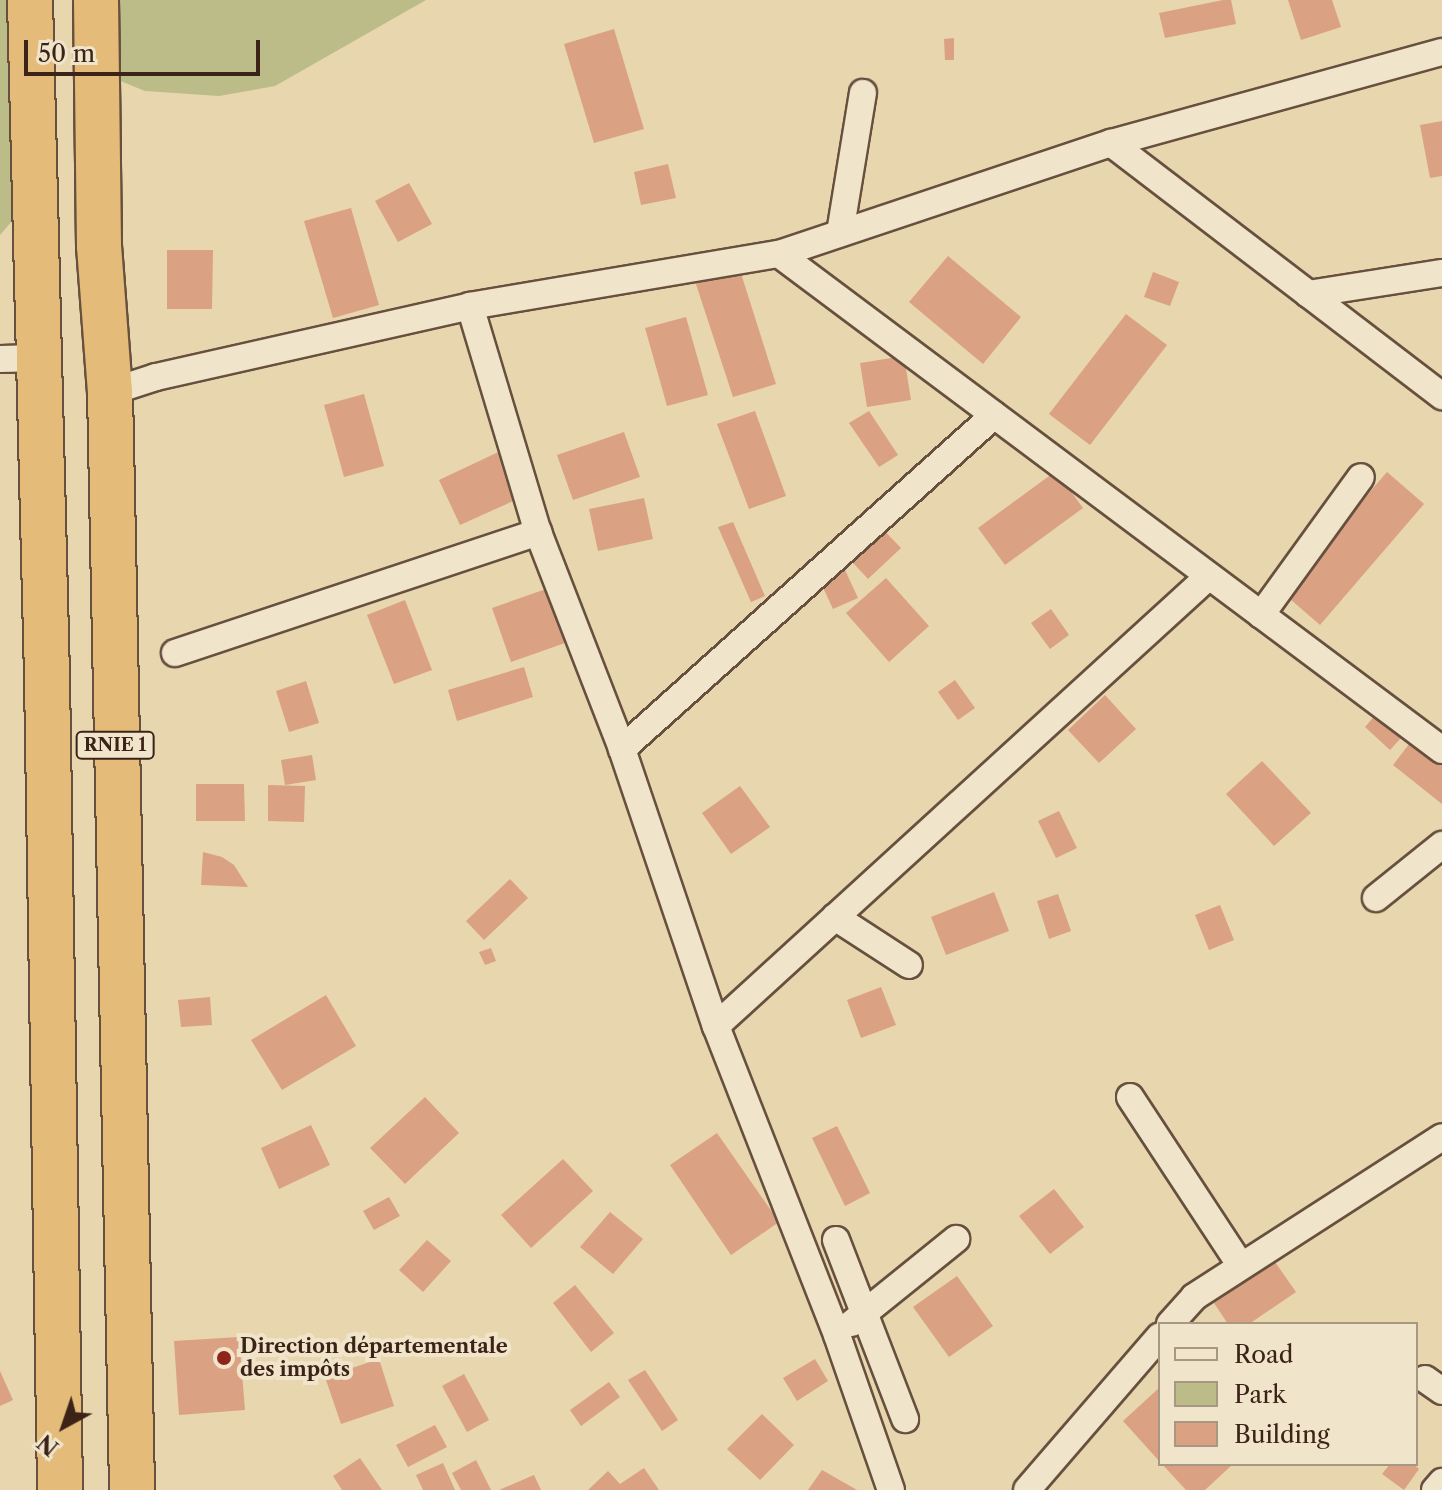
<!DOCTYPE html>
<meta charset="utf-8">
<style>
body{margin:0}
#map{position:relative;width:1442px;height:1490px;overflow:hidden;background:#e8d6af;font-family:"Libre Caslon Text",serif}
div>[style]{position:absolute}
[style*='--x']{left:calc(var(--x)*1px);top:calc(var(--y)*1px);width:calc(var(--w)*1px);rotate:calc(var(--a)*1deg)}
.green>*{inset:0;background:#bbbc87}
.building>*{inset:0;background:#daa183}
.roads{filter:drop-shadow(2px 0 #67503e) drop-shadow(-2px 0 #67503e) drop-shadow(0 2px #67503e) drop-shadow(0 -2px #67503e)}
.street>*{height:26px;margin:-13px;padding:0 13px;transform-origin:13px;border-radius:13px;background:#f0e4cb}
.highway>*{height:44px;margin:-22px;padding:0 22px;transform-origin:22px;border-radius:22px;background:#e4bb78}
.dots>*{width:22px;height:22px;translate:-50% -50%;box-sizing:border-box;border:4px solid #f0e4cb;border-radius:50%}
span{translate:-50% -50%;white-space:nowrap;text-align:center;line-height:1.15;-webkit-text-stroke:8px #f0e4cb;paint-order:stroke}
.shield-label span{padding:2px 6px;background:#f0e4cb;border:2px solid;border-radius:6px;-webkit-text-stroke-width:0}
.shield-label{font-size:18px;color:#3c2318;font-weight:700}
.poi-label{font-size:20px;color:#3c2318;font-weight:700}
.left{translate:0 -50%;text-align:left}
.legend{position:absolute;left:1158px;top:1322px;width:260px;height:144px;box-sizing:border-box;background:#f0e4cb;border:2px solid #a89783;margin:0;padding:10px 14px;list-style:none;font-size:24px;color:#3c2318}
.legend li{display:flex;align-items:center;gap:16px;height:40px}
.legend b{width:40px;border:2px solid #a89783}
.north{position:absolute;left:24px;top:1386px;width:80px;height:80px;-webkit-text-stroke:6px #f0e4cb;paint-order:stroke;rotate:220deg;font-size:22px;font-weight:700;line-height:32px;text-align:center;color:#3c2318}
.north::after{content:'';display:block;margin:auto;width:28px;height:36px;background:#3c2318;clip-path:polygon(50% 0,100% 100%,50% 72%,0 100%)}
.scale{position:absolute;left:24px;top:40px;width:236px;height:36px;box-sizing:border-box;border:4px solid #3c2318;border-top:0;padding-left:10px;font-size:24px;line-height:28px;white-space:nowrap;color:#3c2318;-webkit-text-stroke:6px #f0e4cb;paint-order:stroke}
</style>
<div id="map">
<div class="green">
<div style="clip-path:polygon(0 0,8px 0,12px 221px,0 235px)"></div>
<div style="clip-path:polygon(89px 0,426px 0,275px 86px,219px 96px,145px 91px,91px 69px)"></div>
</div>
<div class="building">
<div style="clip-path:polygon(1223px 0,1231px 0,1236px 24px,1165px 38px,1159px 13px)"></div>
<div style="clip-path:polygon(1288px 0,1332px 0,1341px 27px,1301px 40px)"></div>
<div style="clip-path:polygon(614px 29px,644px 129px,594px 143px,564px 44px)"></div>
<div style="clip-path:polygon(954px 38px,954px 60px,945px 60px,944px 39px)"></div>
<div style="clip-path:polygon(1442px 121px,1442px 176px,1430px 178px,1420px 125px)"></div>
<div style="clip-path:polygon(668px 164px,676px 198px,641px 205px,634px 172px)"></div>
<div style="clip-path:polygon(409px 183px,432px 224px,398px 242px,375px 201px)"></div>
<div style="clip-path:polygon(351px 208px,379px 305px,333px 318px,304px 221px)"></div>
<div style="clip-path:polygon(167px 250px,213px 250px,212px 309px,167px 309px)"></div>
<div style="clip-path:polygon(948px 256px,1021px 317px,983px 364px,909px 302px)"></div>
<div style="clip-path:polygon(738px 264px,776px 384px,733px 397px,694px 278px)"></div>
<div style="clip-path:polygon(1153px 272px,1179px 282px,1170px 306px,1144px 297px)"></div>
<div style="clip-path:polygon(1126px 314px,1167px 345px,1090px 445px,1049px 414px)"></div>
<div style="clip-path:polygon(686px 317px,708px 395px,667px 406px,645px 328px)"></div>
<div style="clip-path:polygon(904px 356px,911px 400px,867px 407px,860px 363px)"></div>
<div style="clip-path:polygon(364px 394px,384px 466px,344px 477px,324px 405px)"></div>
<div style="clip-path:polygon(755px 411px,786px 496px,749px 509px,717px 424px)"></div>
<div style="clip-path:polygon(869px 411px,898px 455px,879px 467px,849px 423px)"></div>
<div style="clip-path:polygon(624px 432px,640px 477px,573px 500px,557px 455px)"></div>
<div style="clip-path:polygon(509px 447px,531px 493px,460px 525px,439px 480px)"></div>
<div style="clip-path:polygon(1056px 471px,1083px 508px,1005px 565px,978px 528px)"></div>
<div style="clip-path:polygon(1387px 472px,1424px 504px,1320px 625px,1283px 593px)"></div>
<div style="clip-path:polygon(644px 498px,653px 539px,598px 551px,589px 509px)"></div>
<div style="clip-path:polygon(875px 521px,901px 548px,868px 579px,843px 552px)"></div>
<div style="clip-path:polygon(733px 522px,765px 596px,751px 602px,718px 527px)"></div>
<div style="clip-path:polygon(845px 570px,858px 598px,833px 609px,820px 581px)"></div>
<div style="clip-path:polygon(886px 578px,929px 626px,889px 662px,846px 613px)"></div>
<div style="clip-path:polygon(546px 589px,565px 643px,511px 662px,492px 608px)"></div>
<div style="clip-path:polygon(405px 600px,432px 670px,394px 684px,367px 615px)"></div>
<div style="clip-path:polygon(1051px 609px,1069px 635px,1050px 649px,1031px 623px)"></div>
<div style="clip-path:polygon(524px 667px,533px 697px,457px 721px,448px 690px)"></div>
<div style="clip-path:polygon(955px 680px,975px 708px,958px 720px,938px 692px)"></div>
<div style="clip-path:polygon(306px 681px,319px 723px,289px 732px,276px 691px)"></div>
<div style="clip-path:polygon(1105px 695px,1136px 729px,1099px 763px,1068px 730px)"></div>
<div style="clip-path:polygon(1385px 704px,1411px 727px,1390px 750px,1365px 727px)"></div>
<div style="clip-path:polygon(1416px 735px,1442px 755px,1442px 804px,1393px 765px)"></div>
<div style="clip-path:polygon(312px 755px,316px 780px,285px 785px,281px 760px)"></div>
<div style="clip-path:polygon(1262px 761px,1311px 813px,1274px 846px,1226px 794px)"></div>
<div style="clip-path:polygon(196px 784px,244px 784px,245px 821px,196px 821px)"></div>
<div style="clip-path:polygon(268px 785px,305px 786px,304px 822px,268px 821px)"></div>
<div style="clip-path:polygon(740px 786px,770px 827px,731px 854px,702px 813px)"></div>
<div style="clip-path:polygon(1059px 811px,1077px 848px,1056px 858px,1038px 821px)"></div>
<div style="clip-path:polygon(203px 852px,222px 857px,234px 865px,248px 887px,201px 885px)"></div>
<div style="clip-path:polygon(510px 879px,528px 898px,484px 940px,466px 921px)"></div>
<div style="clip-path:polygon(994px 892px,1009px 931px,946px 955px,931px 917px)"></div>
<div style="clip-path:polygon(1058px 894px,1071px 931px,1049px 939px,1037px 901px)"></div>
<div style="clip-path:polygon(1220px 905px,1234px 940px,1209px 950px,1195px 915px)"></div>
<div style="clip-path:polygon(491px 948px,496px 961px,485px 965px,479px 952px)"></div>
<div style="clip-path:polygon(881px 987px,896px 1025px,861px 1038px,847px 1000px)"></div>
<div style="clip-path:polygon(326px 995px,356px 1046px,282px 1090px,251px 1040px)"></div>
<div style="clip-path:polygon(210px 997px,212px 1025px,181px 1027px,178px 1000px)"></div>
<div style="clip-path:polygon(425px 1097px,459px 1133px,405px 1184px,370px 1148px)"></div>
<div style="clip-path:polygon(311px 1125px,330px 1165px,279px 1189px,261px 1148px)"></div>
<div style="clip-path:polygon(837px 1126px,870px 1193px,845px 1206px,812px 1138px)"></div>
<div style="clip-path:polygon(717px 1133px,779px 1222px,731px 1255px,670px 1165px)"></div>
<div style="clip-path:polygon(563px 1159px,593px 1191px,531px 1248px,501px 1215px)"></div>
<div style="clip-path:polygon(1054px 1189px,1084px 1227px,1050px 1254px,1019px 1216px)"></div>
<div style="clip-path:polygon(389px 1197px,400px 1216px,374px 1230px,363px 1211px)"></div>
<div style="clip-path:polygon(610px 1212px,643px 1239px,613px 1274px,580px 1247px)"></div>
<div style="clip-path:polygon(427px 1240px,451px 1261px,423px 1292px,399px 1270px)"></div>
<div style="clip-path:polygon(1275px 1262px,1296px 1292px,1249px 1324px,1228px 1324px,1214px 1303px)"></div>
<div style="clip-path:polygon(957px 1276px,993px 1326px,949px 1357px,913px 1307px)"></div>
<div style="clip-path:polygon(575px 1285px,614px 1333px,591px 1352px,553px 1303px)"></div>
<div style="clip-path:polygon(239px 1337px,245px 1410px,179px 1415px,174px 1341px)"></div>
<div style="clip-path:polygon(379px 1359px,394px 1406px,341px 1424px,325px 1377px)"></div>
<div style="clip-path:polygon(815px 1359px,828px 1381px,797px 1401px,783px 1378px)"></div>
<div style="clip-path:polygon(645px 1370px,678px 1420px,662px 1431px,628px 1380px)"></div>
<div style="clip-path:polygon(0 1371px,13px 1400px,0 1406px)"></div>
<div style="clip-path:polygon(464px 1374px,489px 1420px,467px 1432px,442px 1386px)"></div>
<div style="clip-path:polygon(609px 1382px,620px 1397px,581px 1426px,570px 1410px)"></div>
<div style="clip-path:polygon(1160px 1387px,1160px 1462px,1123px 1421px)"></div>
<div style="clip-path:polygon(762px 1414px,794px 1445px,760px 1480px,727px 1449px)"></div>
<div style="clip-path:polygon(435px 1425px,447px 1447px,408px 1467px,396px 1445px)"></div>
<div style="clip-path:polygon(360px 1458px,382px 1490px,342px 1490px,333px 1476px)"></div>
<div style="clip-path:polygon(476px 1460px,491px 1490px,461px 1490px,452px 1473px)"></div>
<div style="clip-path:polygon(443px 1463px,455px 1490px,423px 1490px,416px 1475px)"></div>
<div style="clip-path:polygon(1162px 1464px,1233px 1464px,1205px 1490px,1186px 1490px)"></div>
<div style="clip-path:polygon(1390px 1464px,1413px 1464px,1419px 1469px,1404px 1490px,1382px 1474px)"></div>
<div style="clip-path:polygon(644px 1468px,659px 1490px,588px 1490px,608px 1471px,620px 1484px)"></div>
<div style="clip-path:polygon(822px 1470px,857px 1490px,808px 1490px)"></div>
<div style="clip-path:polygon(534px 1475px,541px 1490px,499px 1490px)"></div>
</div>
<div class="roads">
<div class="street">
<div style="--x:1111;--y:143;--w:417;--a:37.4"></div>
<div style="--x:840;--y:233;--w:142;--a:-80.7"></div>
<div style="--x:779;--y:254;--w:828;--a:36.8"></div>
<div style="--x:1308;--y:294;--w:136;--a:-8.9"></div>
<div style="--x:470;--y:306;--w:236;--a:73.3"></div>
<div style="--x:538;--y:532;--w:233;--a:68.8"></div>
<div style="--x:622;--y:749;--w:293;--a:71.3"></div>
<div style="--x:716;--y:1026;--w:332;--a:68.6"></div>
<div style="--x:837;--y:1335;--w:164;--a:70.8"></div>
<div style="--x:0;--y:359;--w:40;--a:-1.4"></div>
<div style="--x:110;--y:392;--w:48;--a:-18.1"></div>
<div style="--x:156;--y:377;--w:322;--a:-12.7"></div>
<div style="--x:470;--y:306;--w:313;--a:-9.6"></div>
<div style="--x:779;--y:254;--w:350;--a:-18.5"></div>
<div style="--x:1111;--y:143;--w:343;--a:-15.4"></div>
<div style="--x:1261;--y:615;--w:170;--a:-54.1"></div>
<div style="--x:175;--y:653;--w:383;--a:-18.4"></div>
<div style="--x:622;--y:749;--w:500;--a:-41.9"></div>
<div style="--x:1376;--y:898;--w:85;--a:-38.8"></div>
<div style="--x:835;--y:917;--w:88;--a:33"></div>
<div style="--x:716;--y:1026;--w:667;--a:-42.39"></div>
<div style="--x:1130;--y:1097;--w:202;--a:56.7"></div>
<div style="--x:836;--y:1240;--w:192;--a:68.9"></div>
<div style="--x:852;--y:1323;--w:134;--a:-38.9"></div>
<div style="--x:1170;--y:1324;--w:36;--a:-48"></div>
<div style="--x:1194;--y:1297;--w:295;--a:-32.8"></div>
<div style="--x:1425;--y:1379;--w:21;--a:35"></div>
<div style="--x:1027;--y:1490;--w:203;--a:-49.2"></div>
<div style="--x:1435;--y:1490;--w:11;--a:-49"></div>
</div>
<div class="highway">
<div style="--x:30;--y:0;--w:678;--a:88.56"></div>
<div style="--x:47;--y:678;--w:812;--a:89.08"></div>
<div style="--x:96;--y:0;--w:246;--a:89.3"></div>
<div style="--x:99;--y:246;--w:146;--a:85.7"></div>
<div style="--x:110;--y:392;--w:1098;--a:88.85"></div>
</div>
</div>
<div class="dots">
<div style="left:224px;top:1358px;background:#8f2418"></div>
</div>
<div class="shield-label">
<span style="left:115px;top:745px">RNIE 1</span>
</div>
<div class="poi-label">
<span class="left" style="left:240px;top:1358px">Direction départementale<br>des impôts</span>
</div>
<ul class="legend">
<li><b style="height:10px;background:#f0e4cb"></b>Road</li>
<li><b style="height:22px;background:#bbbc87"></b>Park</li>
<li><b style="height:22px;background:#daa183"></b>Building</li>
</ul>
<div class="north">N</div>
<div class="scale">50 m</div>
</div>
